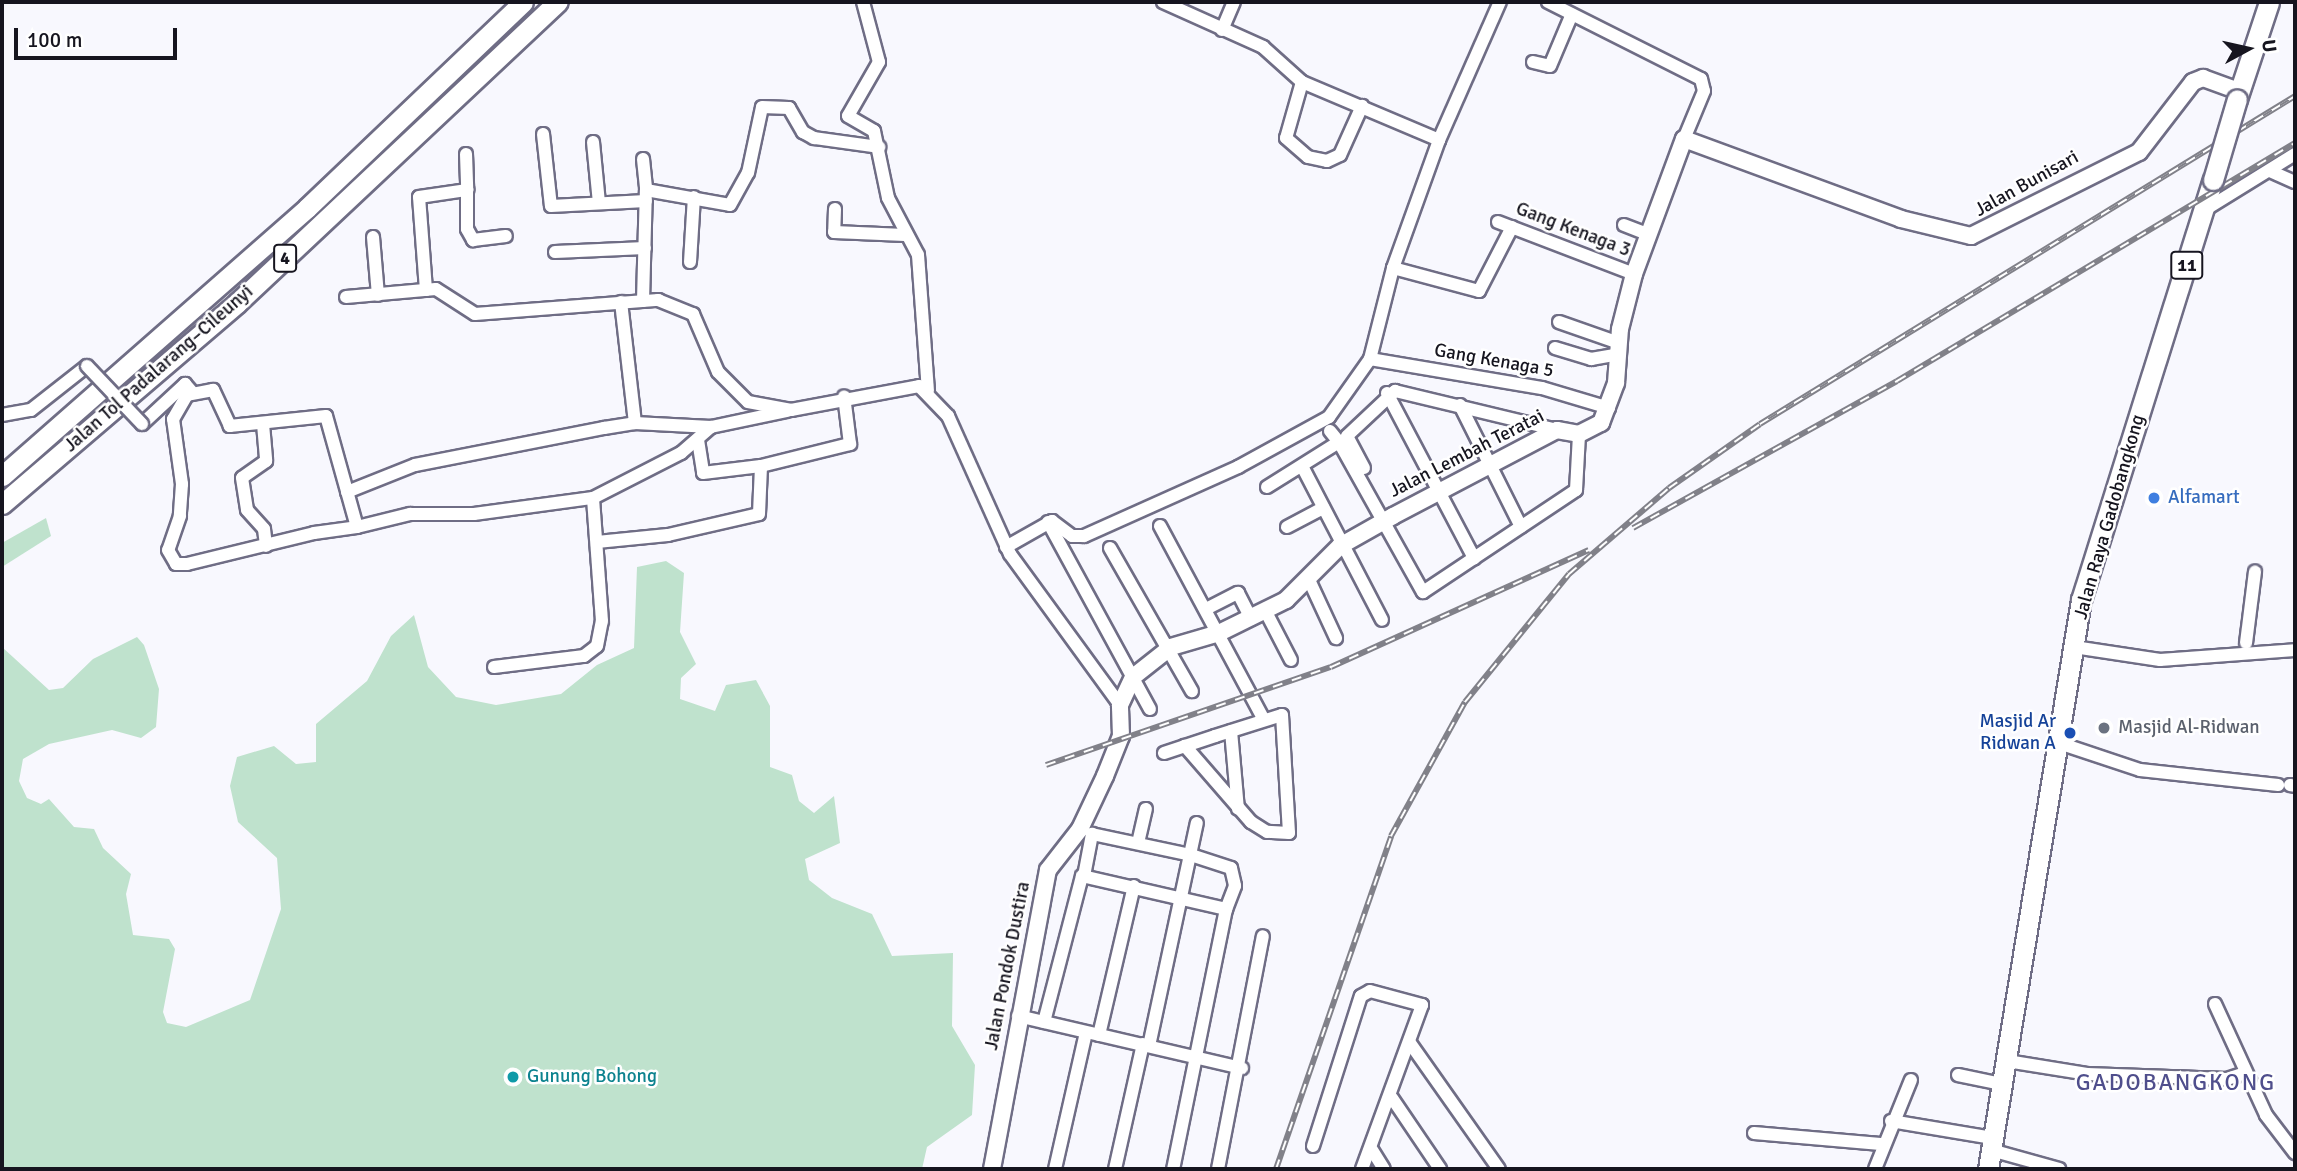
<!DOCTYPE html>
<meta charset="utf-8">
<style>
body{margin:0}
#map{position:relative;width:2297px;height:1171px;overflow:hidden;background:#f8f8fe;font-family:Signika,sans-serif}
div>[style]{position:absolute}
[style*='--x']{left:calc(var(--x)*1px);top:calc(var(--y)*1px);width:calc(var(--w)*1px);rotate:calc(var(--a)*1deg)}
.green>*{inset:0;background:#bfe2cd}
.roads{filter:drop-shadow(2px 0 #6f6d85) drop-shadow(-2px 0 #6f6d85) drop-shadow(0 2px #6f6d85) drop-shadow(0 -2px #6f6d85)}
.minor>*{height:12px;margin:-6px;padding:0 6px;transform-origin:6px;border-radius:6px;background:#fff}
.major>*{height:16px;margin:-8px;padding:0 8px;transform-origin:8px;border-radius:8px;background:#fff}
.highway>*{height:19px;margin:-9.5px;padding:0 9.5px;transform-origin:9.5px;border-radius:9.5px;background:#fff}
.rail>*{height:6px;margin-top:-3px;transform-origin:0;background:repeating-linear-gradient(90deg,#fff 0 10px,#818189 0 20px);box-sizing:border-box;border-block:2px solid #818189}
.bridges{filter:drop-shadow(2px 0 #6f6d85) drop-shadow(-2px 0 #6f6d85) drop-shadow(0 2px #6f6d85) drop-shadow(0 -2px #6f6d85)}
.minor-bridge>*{height:12px;margin:-6px;padding:0 6px;transform-origin:6px;border-radius:6px;background:#fff}
.highway-bridge>*{height:19px;margin:-9.5px;padding:0 9.5px;transform-origin:9.5px;border-radius:9.5px;background:#fff}
.dots>*{width:19px;height:19px;translate:-50% -50%;box-sizing:border-box;border:4px solid #fff;border-radius:50%}
span{translate:-50% -50%;white-space:nowrap;text-align:center;line-height:1.15;-webkit-text-stroke:5px #fff;paint-order:stroke}
.shield-label span{padding:2px 5px;background:#fff;border:2px solid;border-radius:5px;-webkit-text-stroke-width:0}
.shield-label{font-size:18px;color:#16151f;font-weight:700}
.street-label{font-size:19px;color:#16151f}
.shop-label{font-size:19px;color:#366cbe}
.left{translate:0 -50%;text-align:left}
.transit-label{font-size:19px;color:#164399}
.right{translate:-100% -50%;text-align:right}
.worship-label{font-size:19px;color:#5b616d}
.culture-label{font-size:19px;color:#0d838f}
.quarter-label{font-size:23px;color:#4f4e8c;letter-spacing:2px}
.frame{position:absolute;inset:0;border:4px solid #16151f;pointer-events:none}
.north{position:absolute;left:2213px;top:14px;width:70px;height:70px;-webkit-text-stroke:5px #fff;paint-order:stroke;rotate:82deg;font-size:19px;font-weight:700;line-height:28px;text-align:center;color:#16151f}
.north::after{content:'';display:block;margin:auto;width:24px;height:32px;background:#16151f;clip-path:polygon(50% 0,100% 100%,50% 72%,0 100%)}
.scale{position:absolute;left:14px;top:28px;width:163px;height:32px;box-sizing:border-box;border:4px solid #16151f;border-top:0;padding-left:9px;font-size:21px;line-height:24px;white-space:nowrap;color:#16151f;-webkit-text-stroke:5px #fff;paint-order:stroke}
</style>
<div id="map">
<div class="green">
<div style="clip-path:polygon(46px 518px,51px 536px,2px 567px,2px 543px)"></div>
<div style="clip-path:polygon(666px 561px,684px 573px,680px 632px,696px 664px,681px 678px,680px 699px,715px 711px,726px 685px,756px 680px,770px 706px,770px 767px,792px 775px,799px 801px,814px 813px,834px 796px,840px 843px,805px 859px,809px 880px,832px 898px,872px 914px,892px 956px,953px 953px,952px 1026px,975px 1065px,972px 1115px,927px 1147px,922px 1169px,2px 1169px,2px 647px,49px 690px,63px 688px,93px 659px,137px 637px,144px 645px,159px 689px,156px 727px,141px 738px,112px 730px,49px 744px,23px 759px,19px 781px,27px 798px,41px 804px,49px 799px,74px 827px,94px 829px,103px 848px,131px 874px,126px 894px,133px 935px,169px 939px,175px 949px,163px 1012px,167px 1023px,186px 1027px,250px 1000px,281px 909px,277px 858px,238px 822px,230px 786px,237px 757px,274px 746px,296px 764px,316px 762px,316px 724px,367px 681px,391px 636px,414px 615px,428px 667px,456px 697px,496px 705px,561px 694px,597px 665px,634px 648px,637px 567px)"></div>
</div>
<div class="roads">
<div class="minor">
<div style="--x:863;--y:2;--w:62;--a:75.1"></div>
<div style="--x:879;--y:62;--w:62;--a:119.9"></div>
<div style="--x:848;--y:116;--w:30;--a:30"></div>
<div style="--x:874;--y:131;--w:68;--a:78.2"></div>
<div style="--x:888;--y:198;--w:64;--a:62.2"></div>
<div style="--x:918;--y:255;--w:136;--a:85.8"></div>
<div style="--x:1163;--y:2;--w:110;--a:24.2"></div>
<div style="--x:1263;--y:47;--w:52;--a:41.9"></div>
<div style="--x:1302;--y:82;--w:149;--a:22.9"></div>
<div style="--x:1548;--y:2;--w:171;--a:26.7"></div>
<div style="--x:1701;--y:79;--w:12;--a:76"></div>
<div style="--x:1704;--y:91;--w:52;--a:112.6"></div>
<div style="--x:1222;--y:30;--w:30;--a:-67"></div>
<div style="--x:1533;--y:62;--w:17;--a:13"></div>
<div style="--x:1550;--y:66;--w:56;--a:-67.1"></div>
<div style="--x:1302;--y:82;--w:58;--a:105.9"></div>
<div style="--x:1286;--y:138;--w:29;--a:41"></div>
<div style="--x:1308;--y:157;--w:19;--a:12"></div>
<div style="--x:1327;--y:161;--w:14;--a:-25"></div>
<div style="--x:1340;--y:155;--w:54;--a:-65.8"></div>
<div style="--x:543;--y:134;--w:72;--a:83.7"></div>
<div style="--x:551;--y:206;--w:95;--a:-3"></div>
<div style="--x:593;--y:142;--w:61;--a:84.4"></div>
<div style="--x:466;--y:154;--w:36;--a:88"></div>
<div style="--x:643;--y:159;--w:31;--a:84"></div>
<div style="--x:2270;--y:171;--w:27;--a:24"></div>
<div style="--x:835;--y:209;--w:23;--a:92"></div>
<div style="--x:834;--y:232;--w:71;--a:2.4"></div>
<div style="--x:2203;--y:211;--w:108;--a:-31.8"></div>
<div style="--x:1498;--y:222;--w:146;--a:20.9"></div>
<div style="--x:1624;--y:225;--w:26;--a:21"></div>
<div style="--x:373;--y:237;--w:58;--a:85.1"></div>
<div style="--x:555;--y:252;--w:90;--a:-2.5"></div>
<div style="--x:690;--y:262;--w:65;--a:-86.5"></div>
<div style="--x:1393;--y:268;--w:89;--a:15"></div>
<div style="--x:1479;--y:291;--w:72;--a:-62.7"></div>
<div style="--x:426;--y:290;--w:93;--a:-94.3"></div>
<div style="--x:419;--y:197;--w:49;--a:-8.3"></div>
<div style="--x:467;--y:190;--w:39;--a:90"></div>
<div style="--x:467;--y:229;--w:13;--a:61"></div>
<div style="--x:473;--y:240;--w:33;--a:-7"></div>
<div style="--x:346;--y:297;--w:90;--a:-5.1"></div>
<div style="--x:436;--y:289;--w:46;--a:32.7"></div>
<div style="--x:475;--y:314;--w:184;--a:-4.4"></div>
<div style="--x:658;--y:300;--w:38;--a:22"></div>
<div style="--x:693;--y:314;--w:63;--a:66.7"></div>
<div style="--x:718;--y:372;--w:42;--a:45"></div>
<div style="--x:748;--y:402;--w:44;--a:10.5"></div>
<div style="--x:791;--y:410;--w:130;--a:-10.6"></div>
<div style="--x:919;--y:386;--w:42;--a:46"></div>
<div style="--x:948;--y:416;--w:151;--a:65.8"></div>
<div style="--x:1010;--y:554;--w:187;--a:53.9"></div>
<div style="--x:643;--y:301;--w:111;--a:-88.5"></div>
<div style="--x:646;--y:190;--w:85;--a:10.1"></div>
<div style="--x:730;--y:205;--w:37;--a:-61"></div>
<div style="--x:748;--y:173;--w:67;--a:-78"></div>
<div style="--x:762;--y:107;--w:27;--a:2"></div>
<div style="--x:789;--y:108;--w:28;--a:60"></div>
<div style="--x:803;--y:132;--w:13;--a:29"></div>
<div style="--x:814;--y:138;--w:66;--a:7.9"></div>
<div style="--x:621;--y:302;--w:122;--a:83.4"></div>
<div style="--x:1559;--y:322;--w:64;--a:19.3"></div>
<div style="--x:1555;--y:348;--w:38;--a:17"></div>
<div style="--x:1591;--y:359;--w:27;--a:-10"></div>
<div style="--x:1370;--y:359;--w:174;--a:9.6"></div>
<div style="--x:1542;--y:388;--w:70;--a:16.6"></div>
<div style="--x:1387;--y:393;--w:187;--a:62.2"></div>
<div style="--x:1460;--y:405;--w:136;--a:63.4"></div>
<div style="--x:2;--y:415;--w:29;--a:-10"></div>
<div style="--x:31;--y:410;--w:71;--a:-38.2"></div>
<div style="--x:142;--y:424;--w:59;--a:-42.9"></div>
<div style="--x:185;--y:384;--w:9;--a:49"></div>
<div style="--x:263;--y:424;--w:37;--a:85"></div>
<div style="--x:266;--y:461;--w:29;--a:145"></div>
<div style="--x:242;--y:478;--w:32;--a:81"></div>
<div style="--x:247;--y:510;--w:25;--a:48"></div>
<div style="--x:264;--y:529;--w:17;--a:83"></div>
<div style="--x:1330;--y:431;--w:14;--a:51"></div>
<div style="--x:698;--y:440;--w:33;--a:81"></div>
<div style="--x:703;--y:473;--w:58;--a:-6.9"></div>
<div style="--x:1303;--y:468;--w:171;--a:62.5"></div>
<div style="--x:1364;--y:468;--w:36;--a:-118"></div>
<div style="--x:1347;--y:436;--w:66;--a:-43.2"></div>
<div style="--x:1395;--y:391;--w:167;--a:13.5"></div>
<div style="--x:1267;--y:487;--w:85;--a:-32"></div>
<div style="--x:1339;--y:442;--w:172;--a:60.8"></div>
<div style="--x:1423;--y:592;--w:184;--a:-33.7"></div>
<div style="--x:1576;--y:490;--w:56;--a:-86.9"></div>
<div style="--x:347;--y:492;--w:73;--a:-21.7"></div>
<div style="--x:415;--y:465;--w:193;--a:-11.1"></div>
<div style="--x:604;--y:428;--w:31;--a:-9"></div>
<div style="--x:635;--y:423;--w:76;--a:3"></div>
<div style="--x:711;--y:427;--w:78;--a:-11.9"></div>
<div style="--x:1048;--y:522;--w:213;--a:61.4"></div>
<div style="--x:1160;--y:526;--w:220;--a:61.8"></div>
<div style="--x:357;--y:527;--w:115;--a:-105.6"></div>
<div style="--x:326;--y:416;--w:97;--a:174.1"></div>
<div style="--x:230;--y:426;--w:40;--a:-115"></div>
<div style="--x:213;--y:390;--w:26;--a:169"></div>
<div style="--x:187;--y:395;--w:28;--a:120"></div>
<div style="--x:173;--y:419;--w:66;--a:82.1"></div>
<div style="--x:182;--y:484;--w:32;--a:94"></div>
<div style="--x:180;--y:516;--w:36;--a:109"></div>
<div style="--x:168;--y:550;--w:16;--a:60"></div>
<div style="--x:176;--y:564;--w:11;--a:0"></div>
<div style="--x:187;--y:564;--w:131;--a:-13.7"></div>
<div style="--x:314;--y:533;--w:43;--a:-7.9"></div>
<div style="--x:357;--y:527;--w:55;--a:-13.8"></div>
<div style="--x:410;--y:514;--w:64;--a:0"></div>
<div style="--x:474;--y:514;--w:120;--a:-7.7"></div>
<div style="--x:593;--y:498;--w:99;--a:-27.1"></div>
<div style="--x:681;--y:453;--w:40;--a:-41"></div>
<div style="--x:1287;--y:527;--w:41;--a:-27.8"></div>
<div style="--x:597;--y:542;--w:71;--a:-5.6"></div>
<div style="--x:668;--y:535;--w:93;--a:-13"></div>
<div style="--x:759;--y:514;--w:48;--a:-87.6"></div>
<div style="--x:761;--y:466;--w:92;--a:-13.9"></div>
<div style="--x:850;--y:444;--w:48;--a:-97.1"></div>
<div style="--x:1006;--y:547;--w:53;--a:-29.5"></div>
<div style="--x:1052;--y:521;--w:25;--a:37"></div>
<div style="--x:1072;--y:536;--w:12;--a:0"></div>
<div style="--x:1084;--y:536;--w:169;--a:-24.1"></div>
<div style="--x:1238;--y:467;--w:104;--a:-28.8"></div>
<div style="--x:1329;--y:417;--w:71;--a:-54.7"></div>
<div style="--x:1370;--y:359;--w:94;--a:-75.8"></div>
<div style="--x:1393;--y:268;--w:136;--a:-70.2"></div>
<div style="--x:1439;--y:140;--w:151;--a:-66.2"></div>
<div style="--x:1110;--y:548;--w:165;--a:60.2"></div>
<div style="--x:1310;--y:582;--w:62;--a:65.1"></div>
<div style="--x:1206;--y:609;--w:36;--a:-27"></div>
<div style="--x:1238;--y:593;--w:29;--a:63"></div>
<div style="--x:1266;--y:612;--w:54;--a:62.5"></div>
<div style="--x:2246;--y:643;--w:72;--a:-82.8"></div>
<div style="--x:2074;--y:647;--w:87;--a:8.6"></div>
<div style="--x:2160;--y:660;--w:135;--a:-4.2"></div>
<div style="--x:494;--y:667;--w:91;--a:-7"></div>
<div style="--x:584;--y:656;--w:16;--a:-38"></div>
<div style="--x:597;--y:646;--w:25;--a:-79"></div>
<div style="--x:602;--y:621;--w:123;--a:-94.2"></div>
<div style="--x:1231;--y:731;--w:78;--a:84.9"></div>
<div style="--x:2059;--y:743;--w:85;--a:18.4"></div>
<div style="--x:2140;--y:770;--w:139;--a:6.2"></div>
<div style="--x:1164;--y:753;--w:54;--a:-18.4"></div>
<div style="--x:1215;--y:736;--w:70;--a:-17.4"></div>
<div style="--x:1282;--y:715;--w:118;--a:86.6"></div>
<div style="--x:1289;--y:833;--w:22;--a:-177"></div>
<div style="--x:1267;--y:832;--w:19;--a:-148"></div>
<div style="--x:1251;--y:822;--w:101;--a:-131"></div>
<div style="--x:2290;--y:785;--w:5;--a:11"></div>
<div style="--x:1138;--y:843;--w:35;--a:-77"></div>
<div style="--x:1084;--y:876;--w:43;--a:-79.2"></div>
<div style="--x:1092;--y:834;--w:101;--a:12"></div>
<div style="--x:1191;--y:855;--w:42;--a:18"></div>
<div style="--x:1231;--y:868;--w:18;--a:77"></div>
<div style="--x:1235;--y:886;--w:25;--a:111"></div>
<div style="--x:2215;--y:1004;--w:122;--a:65.3"></div>
<div style="--x:2266;--y:1115;--w:48;--a:52.7"></div>
<div style="--x:1018;--y:1016;--w:230;--a:13.1"></div>
<div style="--x:1044;--y:1022;--w:151;--a:-75.4"></div>
<div style="--x:1082;--y:876;--w:148;--a:12.9"></div>
<div style="--x:1226;--y:909;--w:265;--a:101.5"></div>
<div style="--x:1099;--y:1035;--w:153;--a:-76.8"></div>
<div style="--x:1410;--y:1043;--w:154;--a:54.8"></div>
<div style="--x:1149;--y:1046;--w:228;--a:-77.9"></div>
<div style="--x:2007;--y:1061;--w:81;--a:9.2"></div>
<div style="--x:2087;--y:1074;--w:140;--a:2"></div>
<div style="--x:2227;--y:1079;--w:20;--a:-18"></div>
<div style="--x:1958;--y:1075;--w:45;--a:11.6"></div>
<div style="--x:1392;--y:1098;--w:86;--a:55.9"></div>
<div style="--x:1891;--y:1121;--w:103;--a:9.5"></div>
<div style="--x:1754;--y:1133;--w:127;--a:5"></div>
<div style="--x:1313;--y:1146;--w:157;--a:-72.3"></div>
<div style="--x:1361;--y:996;--w:10;--a:-29"></div>
<div style="--x:1370;--y:991;--w:54;--a:15.1"></div>
<div style="--x:1422;--y:1005;--w:175;--a:110.1"></div>
<div style="--x:1372;--y:1150;--w:22;--a:58"></div>
<div style="--x:1991;--y:1150;--w:71;--a:15.6"></div>
<div style="--x:1055;--y:1169;--w:139;--a:-77.2"></div>
<div style="--x:1115;--y:1169;--w:128;--a:-77.4"></div>
<div style="--x:1218;--y:1169;--w:237;--a:-79.1"></div>
<div style="--x:1875;--y:1169;--w:96;--a:-68"></div>
</div>
<div class="major">
<div style="--x:992;--y:1169;--w:304;--a:-79.4"></div>
<div style="--x:1048;--y:870;--w:52;--a:-52"></div>
<div style="--x:1080;--y:829;--w:59;--a:-64.7"></div>
<div style="--x:1105;--y:776;--w:43;--a:-68.2"></div>
<div style="--x:1121;--y:736;--w:31;--a:-92"></div>
<div style="--x:1120;--y:705;--w:31;--a:-65"></div>
<div style="--x:1133;--y:677;--w:48;--a:-38.3"></div>
<div style="--x:1171;--y:647;--w:50;--a:-16.3"></div>
<div style="--x:1219;--y:633;--w:75;--a:-26.2"></div>
<div style="--x:1286;--y:600;--w:76;--a:-45"></div>
<div style="--x:1340;--y:546;--w:61;--a:-29.5"></div>
<div style="--x:1393;--y:516;--w:185;--a:-27.7"></div>
<div style="--x:1557;--y:430;--w:22;--a:10"></div>
<div style="--x:1579;--y:434;--w:25;--a:-27"></div>
<div style="--x:1601;--y:423;--w:43;--a:-69.4"></div>
<div style="--x:1616;--y:383;--w:54;--a:-85.8"></div>
<div style="--x:1620;--y:329;--w:57;--a:-75.7"></div>
<div style="--x:1634;--y:274;--w:144;--a:-69.7"></div>
<div style="--x:1684;--y:139;--w:231;--a:20.2"></div>
<div style="--x:1901;--y:219;--w:72;--a:13.7"></div>
<div style="--x:1971;--y:236;--w:188;--a:-26.6"></div>
<div style="--x:2139;--y:152;--w:88;--a:-52.4"></div>
<div style="--x:2193;--y:82;--w:11;--a:-22"></div>
<div style="--x:2203;--y:78;--w:38;--a:20"></div>
</div>
<div class="highway">
<div style="--x:2237;--y:99;--w:102;--a:-71.7"></div>
<div style="--x:2;--y:476;--w:406;--a:-41.3"></div>
<div style="--x:307;--y:208;--w:298;--a:-43.6"></div>
<div style="--x:2;--y:504;--w:309;--a:-40.5"></div>
<div style="--x:237;--y:303;--w:440;--a:-43.2"></div>
<div style="--x:1988;--y:1169;--w:577;--a:-80.72"></div>
<div style="--x:2081;--y:600;--w:440;--a:-72.6"></div>
</div>
</div>
<div class="rail">
<div style="--x:1633;--y:528;--w:302;--a:-29.1"></div>
<div style="--x:1897;--y:381;--w:464;--a:-30.9"></div>
<div style="--x:1046;--y:765;--w:301;--a:-19"></div>
<div style="--x:1331;--y:667;--w:283;--a:-24.4"></div>
<div style="--x:1276;--y:1169;--w:352;--a:-70.9"></div>
<div style="--x:1391;--y:836;--w:153;--a:-61.1"></div>
<div style="--x:1465;--y:702;--w:165;--a:-50.9"></div>
<div style="--x:1569;--y:574;--w:132;--a:-40.7"></div>
<div style="--x:1669;--y:488;--w:111;--a:-35.1"></div>
<div style="--x:1760;--y:424;--w:628;--a:-31.51"></div>
</div>
<div class="bridges">
<div class="minor-bridge">
<div style="--x:87;--y:366;--w:80;--a:46.5"></div>
</div>
<div class="highway-bridge">
<div style="--x:2213;--y:180;--w:84;--a:-73.5"></div>
</div>
</div>
<div class="dots">
<div style="left:2154px;top:498px;background:#3f7fe0"></div>
<div style="left:2104px;top:728px;background:#6b7280"></div>
<div style="left:2070px;top:733px;background:#1a4fb4"></div>
<div style="left:513px;top:1077px;background:#0f9aa8"></div>
</div>
<div class="shield-label">
<span style="left:285px;top:258px">4</span>
<span style="left:2187px;top:265px">11</span>
</div>
<div class="street-label">
<span style="left:2027px;top:184px;rotate:-29deg">Jalan Bunisari</span>
<span style="left:1573px;top:230px;rotate:21deg">Gang Kenaga 3</span>
<span style="left:1494px;top:361px;rotate:10deg">Gang Kenaga 5</span>
<span style="left:159px;top:369px;rotate:-41deg">Jalan Tol Padalarang–Cileunyi</span>
<span style="left:1467px;top:454px;rotate:-27deg">Jalan Lembah Teratai</span>
<span style="left:2110px;top:517px;rotate:-74deg">Jalan Raya Gadobangkong</span>
<span style="left:1008px;top:966px;rotate:-79deg">Jalan Pondok Dustira</span>
</div>
<div class="shop-label">
<span class="left" style="left:2168px;top:498px">Alfamart</span>
</div>
<div class="transit-label">
<span class="right" style="left:2056px;top:733px">Masjid Ar<br>Ridwan A</span>
</div>
<div class="worship-label">
<span class="left" style="left:2118px;top:728px">Masjid Al-Ridwan</span>
</div>
<div class="culture-label">
<span class="left" style="left:527px;top:1077px">Gunung Bohong</span>
</div>
<div class="quarter-label">
<span style="left:2176px;top:1083px">GADOBANGKONG</span>
</div>
<div class="frame"></div>
<div class="north">U</div>
<div class="scale">100 m</div>
</div>
